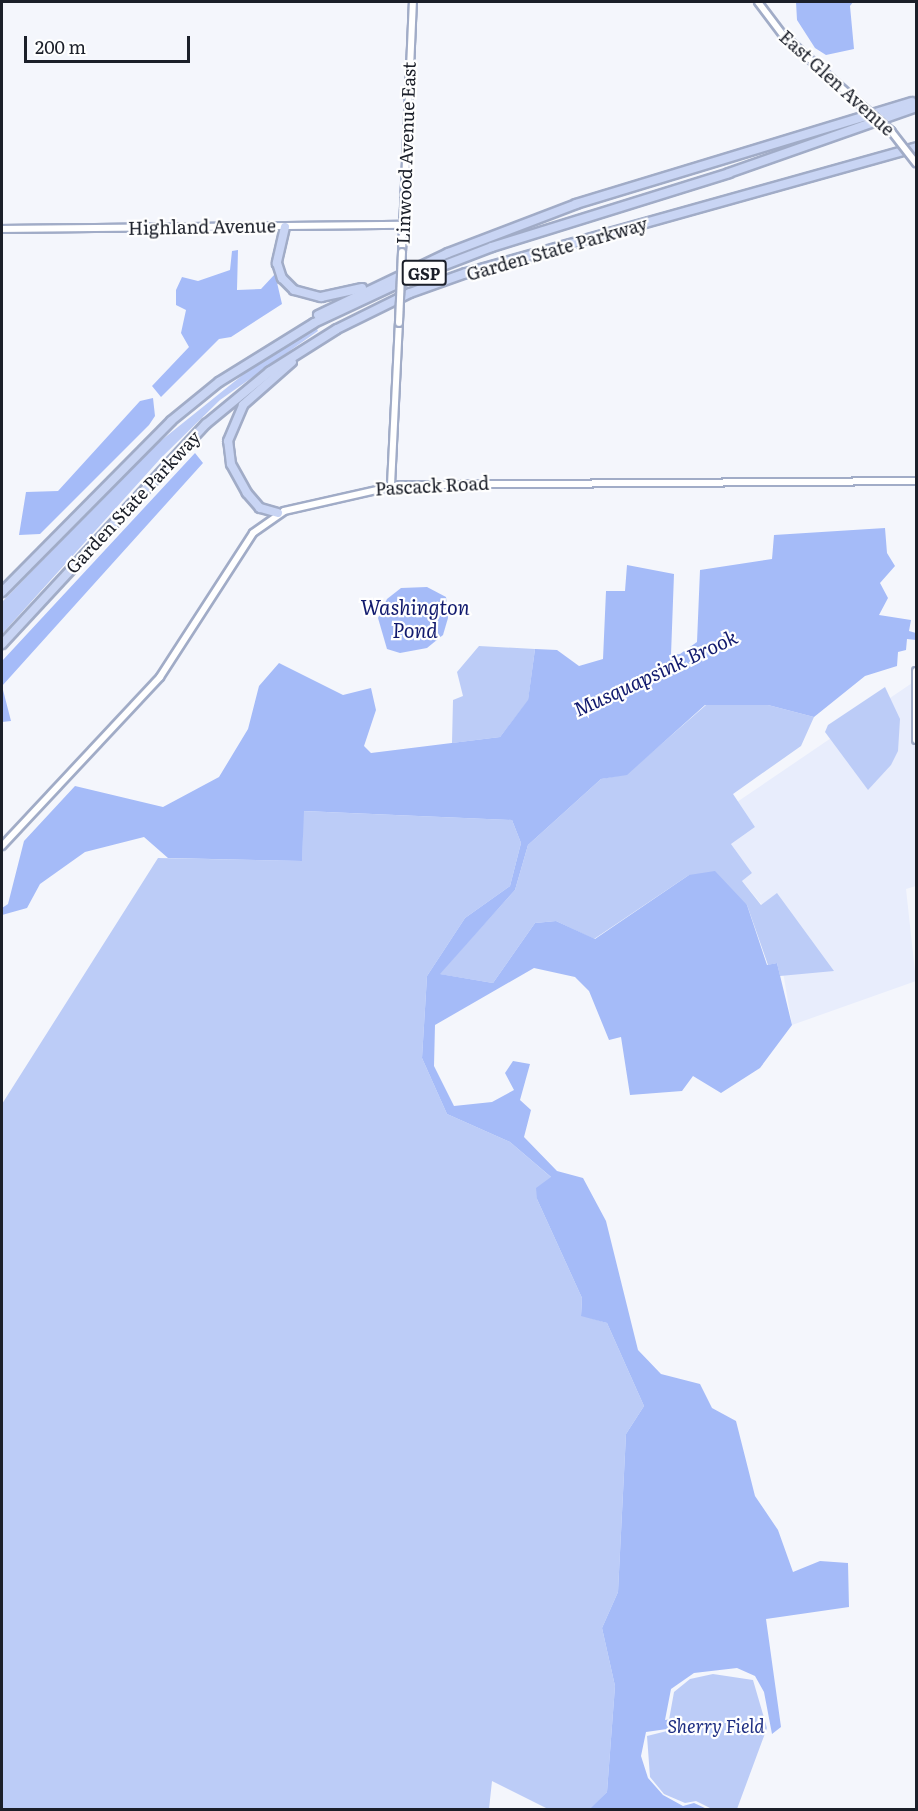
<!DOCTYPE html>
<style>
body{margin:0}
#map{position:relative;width:918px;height:1811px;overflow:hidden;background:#f4f6fc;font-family:Literata,serif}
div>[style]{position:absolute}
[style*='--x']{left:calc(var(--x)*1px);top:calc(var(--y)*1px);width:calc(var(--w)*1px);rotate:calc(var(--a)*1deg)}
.built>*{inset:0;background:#e8edfc}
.green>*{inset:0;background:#bcccf7}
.forest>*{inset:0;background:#a5bbf8}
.roads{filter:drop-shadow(2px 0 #a1acc7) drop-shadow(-2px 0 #a1acc7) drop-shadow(0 2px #a1acc7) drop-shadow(0 -2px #a1acc7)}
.secondary>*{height:6px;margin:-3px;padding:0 3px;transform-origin:3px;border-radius:3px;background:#fff}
.highway>*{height:8px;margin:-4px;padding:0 4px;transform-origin:4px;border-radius:4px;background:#c9d5f4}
.bridges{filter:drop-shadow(2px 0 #a1acc7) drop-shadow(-2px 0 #a1acc7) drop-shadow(0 2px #a1acc7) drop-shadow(0 -2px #a1acc7)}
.secondary-bridge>*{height:6px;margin:-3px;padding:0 3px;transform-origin:3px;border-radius:3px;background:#fff}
span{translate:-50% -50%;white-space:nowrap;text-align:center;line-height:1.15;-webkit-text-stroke:4.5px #fff;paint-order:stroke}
.shield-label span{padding:2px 4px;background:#fff;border:2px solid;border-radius:4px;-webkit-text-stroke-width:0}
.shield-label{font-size:16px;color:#1b1f29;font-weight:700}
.street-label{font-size:18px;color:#1b1f29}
.park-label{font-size:18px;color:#1e2f83;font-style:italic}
.water-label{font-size:20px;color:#111a6e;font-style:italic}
.frame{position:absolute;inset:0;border:3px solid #1b1f29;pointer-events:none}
.scale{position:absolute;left:24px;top:36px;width:166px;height:27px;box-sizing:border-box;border:3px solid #1b1f29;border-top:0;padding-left:8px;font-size:18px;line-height:21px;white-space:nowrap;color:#1b1f29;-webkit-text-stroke:4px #fff;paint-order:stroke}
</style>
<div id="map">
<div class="built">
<div style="clip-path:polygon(915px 681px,916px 886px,906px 889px,916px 981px,792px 1025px,783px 972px,777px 894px,762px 905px,742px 881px,752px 873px,731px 844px,755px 827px,737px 802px)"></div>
</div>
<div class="green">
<div style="clip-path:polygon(316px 327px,318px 331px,220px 400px,161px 458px,2px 634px,2px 602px,153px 447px,260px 361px)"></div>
<div style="clip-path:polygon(479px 646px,535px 649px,528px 701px,500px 737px,452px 743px,453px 700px,463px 696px,457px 672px)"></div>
<div style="clip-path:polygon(885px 687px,900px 719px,898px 751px,891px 765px,868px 790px,825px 732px,828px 725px)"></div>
<div style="clip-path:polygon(706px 705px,768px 705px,814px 717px,801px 746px,733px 794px,755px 827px,731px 844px,752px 873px,742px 881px,761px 905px,777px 893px,834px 971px,780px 976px,777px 963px,768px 965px,747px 905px,689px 875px,594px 939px,556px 921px,535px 923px,493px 983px,439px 974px,515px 890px,528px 845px,601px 779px,627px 774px)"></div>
<div style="clip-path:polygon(303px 811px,512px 820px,521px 843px,510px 886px,465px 918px,427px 976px,422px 1058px,447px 1114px,510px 1142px,552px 1178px,537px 1199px,582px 1298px,581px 1315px,607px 1323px,644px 1406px,626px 1434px,618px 1592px,602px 1628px,615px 1686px,607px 1792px,590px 1810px,548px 1809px,492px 1781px,489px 1809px,2px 1810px,2px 1104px,158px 858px,302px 861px)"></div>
<div style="clip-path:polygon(713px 1674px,753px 1680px,767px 1728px,737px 1809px,712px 1809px,696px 1801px,685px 1803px,664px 1794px,650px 1777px,647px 1736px,667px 1731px,674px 1692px,690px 1679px)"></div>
</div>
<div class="forest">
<div style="clip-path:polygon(796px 2px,853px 2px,850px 6px,854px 49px,826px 55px,815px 48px,797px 20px)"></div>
<div style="clip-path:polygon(238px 250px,237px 290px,261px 289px,275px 274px,282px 304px,231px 337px,219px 339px,161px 397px,152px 386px,189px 347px,181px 333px,186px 310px,176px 305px,176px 290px,182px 277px,198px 281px,230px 270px,232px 251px)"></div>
<div style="clip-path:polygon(153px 398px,155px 416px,149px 425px,40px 534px,19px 535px,26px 492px,58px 491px,140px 401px)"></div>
<div style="clip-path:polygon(195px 453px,203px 463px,2px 686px,11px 721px,2px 722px,2px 661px)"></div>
<div style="clip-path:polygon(885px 528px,887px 553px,895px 566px,880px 583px,888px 598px,879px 615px,911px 620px,909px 631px,916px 633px,916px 640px,907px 639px,906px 650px,898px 652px,897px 666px,865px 676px,814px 717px,768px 705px,705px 705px,627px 775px,601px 779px,528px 845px,515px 890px,440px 974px,493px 983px,535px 923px,556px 921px,595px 939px,689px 875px,715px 871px,747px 905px,767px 965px,777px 963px,792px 1025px,760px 1068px,721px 1093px,693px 1076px,682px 1091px,630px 1095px,621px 1037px,609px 1040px,589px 991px,575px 977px,534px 968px,435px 1025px,434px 1066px,454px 1106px,492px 1102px,514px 1090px,505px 1073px,513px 1061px,530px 1064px,520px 1100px,531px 1110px,524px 1137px,557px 1171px,583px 1178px,606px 1221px,638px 1350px,661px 1374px,700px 1384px,712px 1408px,736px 1421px,755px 1496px,778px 1530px,793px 1572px,820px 1561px,848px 1563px,849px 1607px,766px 1619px,781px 1727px,772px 1734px,764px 1692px,755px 1676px,737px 1668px,694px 1673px,671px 1689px,665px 1720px,680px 1718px,681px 1727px,646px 1732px,641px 1756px,648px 1778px,663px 1795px,683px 1806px,694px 1803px,707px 1809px,590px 1809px,607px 1792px,615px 1686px,602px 1628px,618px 1592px,626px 1434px,644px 1406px,607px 1323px,581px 1316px,582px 1298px,537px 1199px,536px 1188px,551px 1177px,510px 1142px,447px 1114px,422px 1058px,427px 976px,465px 918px,510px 886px,521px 843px,512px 820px,304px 811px,302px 861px,168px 858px,144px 837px,85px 852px,40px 884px,27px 908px,2px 915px,2px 908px,8px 904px,24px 841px,75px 786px,163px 807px,219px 777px,248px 729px,259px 686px,279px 663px,343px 695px,371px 688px,376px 710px,364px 746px,371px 753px,500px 737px,528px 700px,535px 649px,557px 650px,579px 666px,603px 659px,606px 591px,625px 591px,627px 565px,674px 574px,671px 655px,680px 654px,697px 642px,700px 570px,772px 559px,774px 535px)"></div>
<div style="clip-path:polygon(427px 587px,446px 597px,448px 618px,443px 635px,427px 648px,400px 653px,387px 649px,378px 618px,387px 599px,401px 588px)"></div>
</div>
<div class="roads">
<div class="secondary">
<div style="--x:758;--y:2;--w:41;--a:52.9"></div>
<div style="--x:783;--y:35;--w:97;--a:42.1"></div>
<div style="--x:2;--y:229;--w:401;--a:-0.6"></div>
<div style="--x:402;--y:252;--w:250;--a:-87.5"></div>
<div style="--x:391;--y:485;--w:162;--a:-87.2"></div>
<div style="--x:916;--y:671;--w:69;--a:90"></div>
<div style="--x:2;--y:846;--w:231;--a:-46.9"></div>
<div style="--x:160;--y:677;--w:171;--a:-57.1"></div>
<div style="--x:253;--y:533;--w:38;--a:-35"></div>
<div style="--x:284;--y:511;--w:117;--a:-12.8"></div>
<div style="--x:398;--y:485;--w:518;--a:-0.44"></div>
</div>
<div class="highway">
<div style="--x:285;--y:227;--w:37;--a:103"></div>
<div style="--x:277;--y:263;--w:16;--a:72"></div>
<div style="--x:282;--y:278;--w:17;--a:45"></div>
<div style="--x:294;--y:290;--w:28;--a:15"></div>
<div style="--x:321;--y:297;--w:42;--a:-12.4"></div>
<div style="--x:318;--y:315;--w:144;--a:-25.5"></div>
<div style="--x:448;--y:253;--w:137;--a:-20.9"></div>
<div style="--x:576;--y:204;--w:351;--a:-16.9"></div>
<div style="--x:278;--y:513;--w:19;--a:-164"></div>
<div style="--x:260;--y:508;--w:20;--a:-131"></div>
<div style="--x:247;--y:493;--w:33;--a:-119"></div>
<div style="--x:231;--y:464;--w:23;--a:-97"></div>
<div style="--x:228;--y:441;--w:39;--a:-67"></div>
<div style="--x:243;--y:405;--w:65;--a:-41.3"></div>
<div style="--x:2;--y:592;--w:240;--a:-45.3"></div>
<div style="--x:171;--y:421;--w:62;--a:-39.1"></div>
<div style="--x:219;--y:382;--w:112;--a:-31.8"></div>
<div style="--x:314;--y:323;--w:102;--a:-25.1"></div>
<div style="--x:406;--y:280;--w:92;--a:-21"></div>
<div style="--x:492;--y:247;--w:248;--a:-17.3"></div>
<div style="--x:729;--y:173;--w:198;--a:-19.4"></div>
<div style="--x:2;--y:644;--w:300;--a:-47.2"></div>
<div style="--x:206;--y:424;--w:82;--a:-39.5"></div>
<div style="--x:269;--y:372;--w:80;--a:-32.3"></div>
<div style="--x:337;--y:329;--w:81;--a:-26.3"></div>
<div style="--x:410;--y:293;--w:59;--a:-19.7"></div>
<div style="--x:466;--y:273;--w:467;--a:-15.6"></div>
</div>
</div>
<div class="bridges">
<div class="secondary-bridge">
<div style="--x:855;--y:100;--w:48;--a:40.7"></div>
<div style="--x:891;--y:131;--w:41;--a:52"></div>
<div style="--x:399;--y:323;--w:71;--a:-87.6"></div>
</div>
</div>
<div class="shield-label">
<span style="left:424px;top:273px">GSP</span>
</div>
<div class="street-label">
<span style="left:837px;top:83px;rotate:42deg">East Glen Avenue</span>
<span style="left:406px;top:153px;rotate:-88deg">Linwood Avenue East</span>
<span style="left:202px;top:227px;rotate:-1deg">Highland Avenue</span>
<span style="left:557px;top:249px;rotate:-16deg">Garden State Parkway</span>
<span style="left:432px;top:486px;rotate:-3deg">Pascack Road</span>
<span style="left:133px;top:502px;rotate:-47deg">Garden State Parkway</span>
</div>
<div class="park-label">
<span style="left:716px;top:1726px">Sherry Field</span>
</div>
<div class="water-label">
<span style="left:415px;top:618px">Washington<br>Pond</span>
<span style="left:655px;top:672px;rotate:-25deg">Musquapsink Brook</span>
</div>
<div class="frame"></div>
<div class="scale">200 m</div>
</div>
